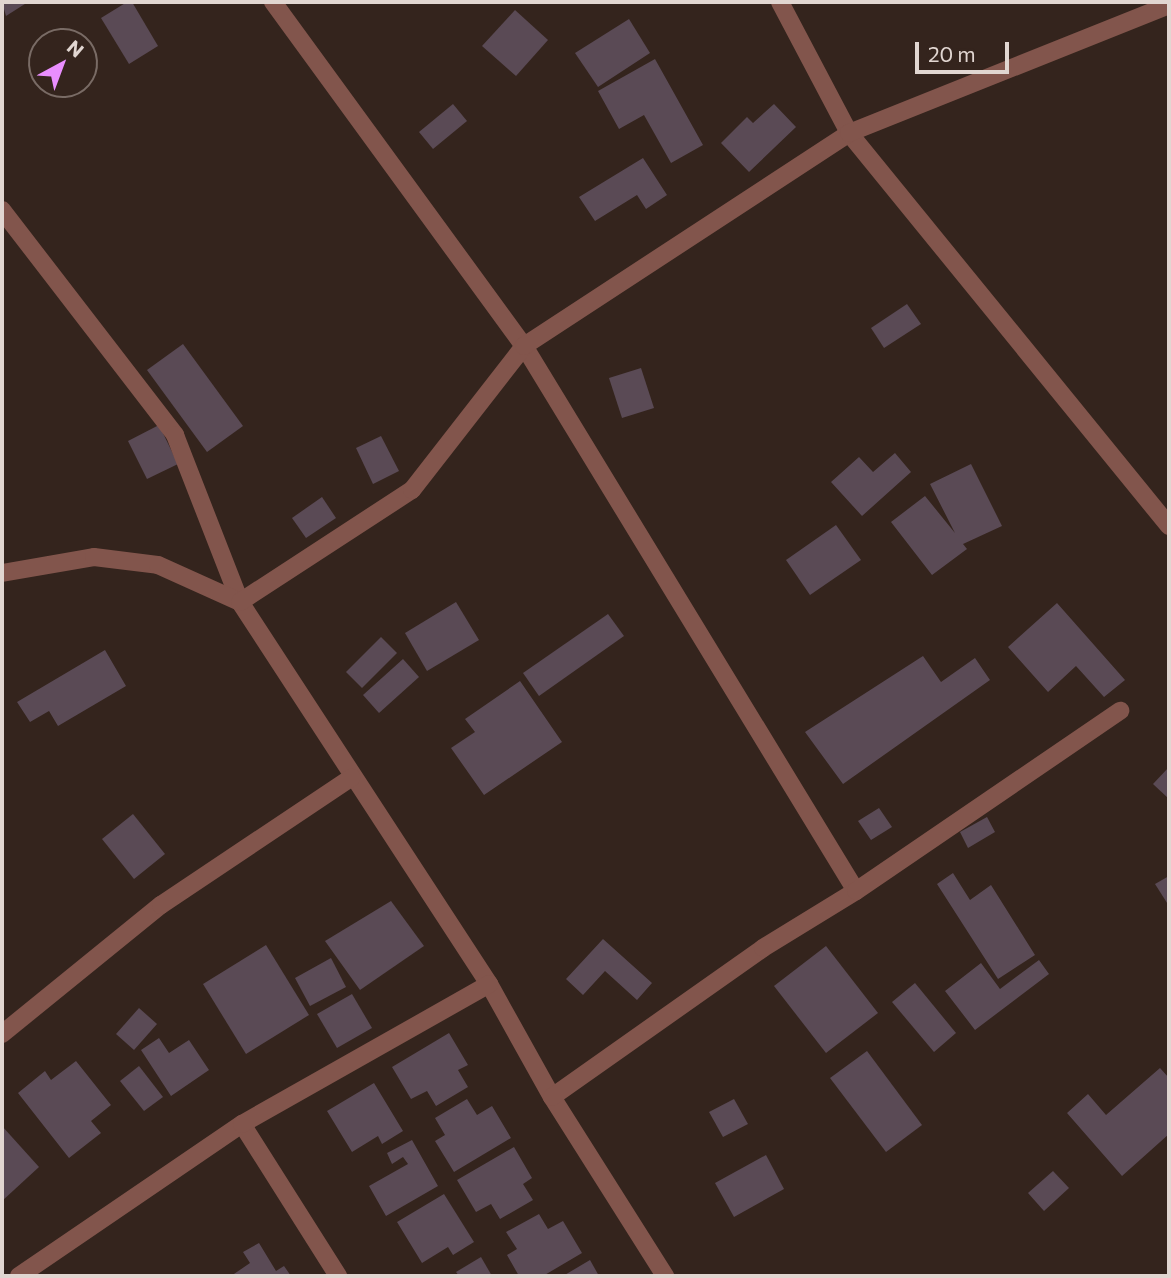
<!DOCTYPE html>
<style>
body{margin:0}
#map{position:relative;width:1171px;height:1278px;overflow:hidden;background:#34241d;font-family:Commissioner,sans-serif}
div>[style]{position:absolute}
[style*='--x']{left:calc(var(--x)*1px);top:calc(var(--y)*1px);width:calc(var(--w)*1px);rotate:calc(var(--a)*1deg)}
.building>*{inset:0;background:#5a4a55}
.minor>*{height:18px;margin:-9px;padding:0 9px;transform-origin:9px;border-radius:9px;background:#82554c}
span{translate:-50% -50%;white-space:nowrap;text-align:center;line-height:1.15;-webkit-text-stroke:5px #34241d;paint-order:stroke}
.frame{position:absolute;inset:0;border:4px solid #e1d6d1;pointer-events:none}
.north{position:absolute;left:28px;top:28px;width:70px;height:70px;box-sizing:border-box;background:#34241d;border:2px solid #796b65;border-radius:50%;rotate:41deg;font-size:19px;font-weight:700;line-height:28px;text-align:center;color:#e1d6d1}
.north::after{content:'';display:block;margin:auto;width:24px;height:32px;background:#e98efe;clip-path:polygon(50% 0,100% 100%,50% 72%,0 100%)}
.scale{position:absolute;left:915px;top:42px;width:94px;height:32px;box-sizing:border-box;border:4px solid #e1d6d1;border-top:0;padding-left:9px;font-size:21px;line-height:24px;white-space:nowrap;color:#e1d6d1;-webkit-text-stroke:5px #34241d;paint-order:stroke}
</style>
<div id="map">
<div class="building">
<div style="clip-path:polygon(2px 2px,28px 2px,6px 16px)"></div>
<div style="clip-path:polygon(127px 2px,132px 2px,158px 46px,129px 64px,101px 18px)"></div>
<div style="clip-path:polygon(515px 10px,548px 40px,516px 76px,482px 46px)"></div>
<div style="clip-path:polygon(629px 19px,650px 53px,598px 87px,575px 53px)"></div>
<div style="clip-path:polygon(655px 59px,703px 145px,671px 163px,644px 115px,619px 129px,598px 91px)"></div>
<div style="clip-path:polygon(453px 104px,467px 121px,433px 149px,419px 132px)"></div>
<div style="clip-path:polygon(774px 104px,796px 127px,749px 172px,721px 143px,747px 117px,753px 123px)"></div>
<div style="clip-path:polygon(643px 158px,667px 195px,646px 209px,637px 195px,595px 221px,579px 197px)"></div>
<div style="clip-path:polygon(907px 304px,921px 324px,884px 348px,871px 328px)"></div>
<div style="clip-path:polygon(183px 344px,243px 426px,207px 452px,147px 370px)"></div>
<div style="clip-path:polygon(641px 368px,654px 408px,622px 418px,609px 378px)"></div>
<div style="clip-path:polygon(159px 425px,178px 464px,147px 479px,128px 441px)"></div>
<div style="clip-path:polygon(381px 436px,399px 471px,373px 484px,356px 448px)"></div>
<div style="clip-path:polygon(895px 453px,911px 472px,862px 516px,831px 482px,859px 457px,873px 472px)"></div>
<div style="clip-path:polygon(971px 464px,1002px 526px,963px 544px,967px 549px,932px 575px,891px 522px,925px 496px,955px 533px,930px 484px)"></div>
<div style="clip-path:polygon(322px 497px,336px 518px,306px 538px,292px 518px)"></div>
<div style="clip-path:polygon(836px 525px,861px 560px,810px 595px,786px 560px)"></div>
<div style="clip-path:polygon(456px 602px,479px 640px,427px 671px,405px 633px)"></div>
<div style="clip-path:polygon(1057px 603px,1125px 680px,1104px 697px,1076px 666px,1048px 692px,1008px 647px)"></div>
<div style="clip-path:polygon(608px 614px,624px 636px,539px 696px,523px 673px)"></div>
<div style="clip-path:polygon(381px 637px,397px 653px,362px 688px,346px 672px)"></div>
<div style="clip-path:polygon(105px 650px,126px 686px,58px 726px,49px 711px,30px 722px,17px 702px)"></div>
<div style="clip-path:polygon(923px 656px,941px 682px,975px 658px,990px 680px,843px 784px,805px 732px)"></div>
<div style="clip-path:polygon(403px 659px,419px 677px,379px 713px,363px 695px)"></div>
<div style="clip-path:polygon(520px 681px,562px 742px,484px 795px,451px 748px,475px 732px,465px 719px)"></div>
<div style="clip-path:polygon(1169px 767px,1169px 799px,1153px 784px)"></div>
<div style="clip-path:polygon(879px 808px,892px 827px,871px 840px,858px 821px)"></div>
<div style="clip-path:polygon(133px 814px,165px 854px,134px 879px,102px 839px)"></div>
<div style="clip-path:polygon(987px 817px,995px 832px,968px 848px,960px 832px)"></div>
<div style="clip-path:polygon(953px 873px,970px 900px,991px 885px,1035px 955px,998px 979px,937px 884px)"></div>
<div style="clip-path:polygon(1169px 876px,1169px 906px,1155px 884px)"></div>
<div style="clip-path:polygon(391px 901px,424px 946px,360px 990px,325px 941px)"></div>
<div style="clip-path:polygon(603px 939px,652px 983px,637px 1000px,605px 971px,583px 995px,566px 979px)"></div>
<div style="clip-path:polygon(266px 945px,309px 1015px,246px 1054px,203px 984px)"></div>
<div style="clip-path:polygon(826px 946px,878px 1013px,826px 1053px,774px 986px)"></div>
<div style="clip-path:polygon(331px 958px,346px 987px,310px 1006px,295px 978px)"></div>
<div style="clip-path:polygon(1039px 960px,1049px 974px,975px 1030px,945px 991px,981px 963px,1000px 989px)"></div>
<div style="clip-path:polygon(915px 983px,956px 1033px,934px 1052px,892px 1002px)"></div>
<div style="clip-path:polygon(352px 994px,372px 1028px,337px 1048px,317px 1014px)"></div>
<div style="clip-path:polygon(139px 1008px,157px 1024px,134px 1050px,116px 1034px)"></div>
<div style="clip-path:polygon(449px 1033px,468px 1065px,458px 1070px,468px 1087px,436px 1106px,427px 1091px,411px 1099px,392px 1067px)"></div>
<div style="clip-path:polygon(159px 1038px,169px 1053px,189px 1040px,209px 1070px,171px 1096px,141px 1050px)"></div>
<div style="clip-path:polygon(867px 1051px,922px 1125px,886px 1152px,830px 1078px)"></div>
<div style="clip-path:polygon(76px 1061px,111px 1105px,91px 1121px,101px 1133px,69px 1158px,18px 1093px,45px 1071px,51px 1080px)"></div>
<div style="clip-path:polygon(139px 1066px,163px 1097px,144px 1111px,120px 1081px)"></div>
<div style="clip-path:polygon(1160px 1068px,1169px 1078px,1169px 1134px,1122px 1176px,1067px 1113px,1088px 1094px,1106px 1115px)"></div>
<div style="clip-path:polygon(374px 1083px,403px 1131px,382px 1144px,378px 1136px,352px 1152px,327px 1111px)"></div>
<div style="clip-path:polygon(467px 1099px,477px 1115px,492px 1106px,511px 1138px,454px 1172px,435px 1141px,445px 1135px,435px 1118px)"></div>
<div style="clip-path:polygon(734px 1099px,748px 1124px,723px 1137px,709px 1112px)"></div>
<div style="clip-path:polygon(2px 1126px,39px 1167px,2px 1201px)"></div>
<div style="clip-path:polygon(412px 1140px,438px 1186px,386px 1216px,369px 1186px,408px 1164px,403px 1157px,392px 1164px,387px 1153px)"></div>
<div style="clip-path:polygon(514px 1147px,532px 1178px,523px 1184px,533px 1200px,500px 1219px,491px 1204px,476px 1212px,457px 1180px)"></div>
<div style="clip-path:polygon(766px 1155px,784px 1189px,734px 1217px,715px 1183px)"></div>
<div style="clip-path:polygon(1053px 1171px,1069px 1188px,1044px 1211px,1028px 1193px)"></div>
<div style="clip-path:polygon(444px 1194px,474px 1242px,453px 1255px,448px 1247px,422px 1263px,397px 1222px)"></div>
<div style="clip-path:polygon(539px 1214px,548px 1229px,563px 1221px,582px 1253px,543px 1276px,519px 1276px,507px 1255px,517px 1249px,506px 1232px)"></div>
<div style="clip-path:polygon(259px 1243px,276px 1271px,284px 1266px,291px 1276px,231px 1276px,250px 1263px,243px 1252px)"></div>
<div style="clip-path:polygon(481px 1257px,492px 1276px,459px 1276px,456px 1272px)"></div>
<div style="clip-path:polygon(590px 1260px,599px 1276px,563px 1276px)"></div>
</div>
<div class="minor">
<div style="--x:273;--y:2;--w:426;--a:53.9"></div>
<div style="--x:524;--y:346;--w:638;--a:58.65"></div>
<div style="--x:780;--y:2;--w:148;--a:62.2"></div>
<div style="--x:849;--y:133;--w:507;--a:50.85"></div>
<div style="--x:2;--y:210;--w:284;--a:52.4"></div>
<div style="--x:175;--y:435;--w:179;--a:68.7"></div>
<div style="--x:240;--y:602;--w:456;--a:56.9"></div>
<div style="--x:489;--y:984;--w:129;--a:60.9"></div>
<div style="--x:552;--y:1097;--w:212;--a:57.7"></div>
<div style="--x:2;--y:573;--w:93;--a:-9.9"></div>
<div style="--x:94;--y:557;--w:64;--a:7.1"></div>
<div style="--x:158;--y:565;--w:90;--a:24.3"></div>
<div style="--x:240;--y:602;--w:205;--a:-33.1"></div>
<div style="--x:412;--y:490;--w:182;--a:-52.1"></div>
<div style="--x:524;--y:346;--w:389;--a:-33.2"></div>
<div style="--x:849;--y:133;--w:345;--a:-21.8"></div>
<div style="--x:2;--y:1034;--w:205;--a:-39.1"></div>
<div style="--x:161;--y:905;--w:229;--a:-33.8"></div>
<div style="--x:552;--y:1097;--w:258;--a:-35.2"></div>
<div style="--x:763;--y:948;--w:109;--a:-31.5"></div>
<div style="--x:856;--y:891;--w:320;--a:-34.3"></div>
<div style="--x:242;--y:1124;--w:180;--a:57.7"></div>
<div style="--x:19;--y:1276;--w:270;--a:-34.3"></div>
<div style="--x:242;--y:1124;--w:284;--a:-29.5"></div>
</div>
<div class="frame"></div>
<div class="north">N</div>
<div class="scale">20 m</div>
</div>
